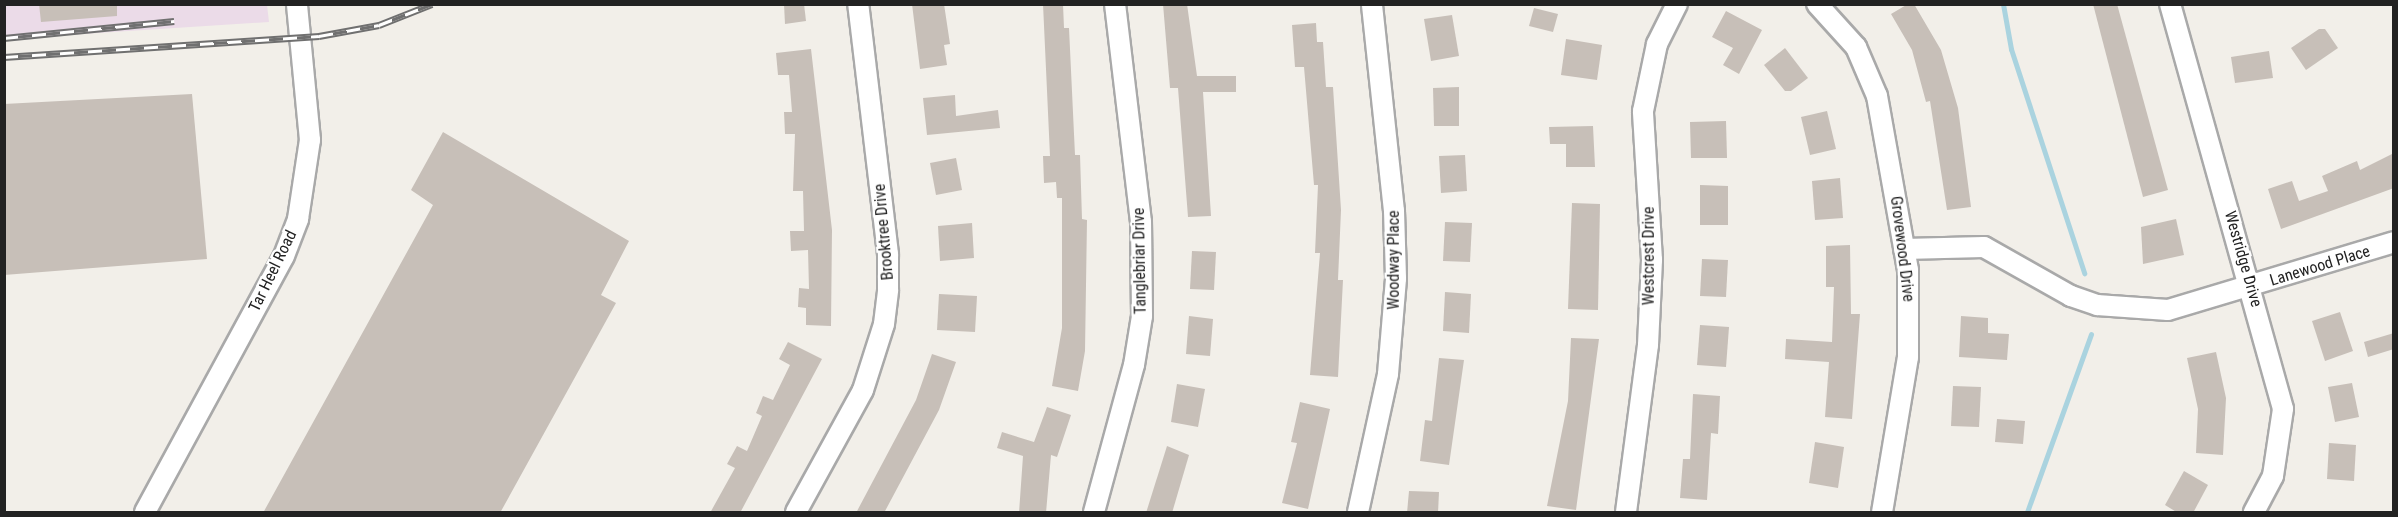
<!DOCTYPE html>
<style>
body{margin:0}
#map{position:relative;width:2398px;height:517px;overflow:hidden;background:#f2efe9;font-family:"Roboto Condensed",sans-serif}
div>[style]{position:absolute}
[style*='--x']{left:calc(var(--x)*1px);top:calc(var(--y)*1px);width:calc(var(--w)*1px);rotate:calc(var(--a)*1deg)}
.industrial>*{inset:0;background:#ebdbe8}
.stream>*{height:5px;margin:-2.5px;padding:0 2.5px;transform-origin:2.5px;border-radius:2.5px;background:#aad3df}
.building>*{inset:0;background:#c7bfb8}
.roads{filter:drop-shadow(2px 0 #a9a9a9) drop-shadow(-2px 0 #a9a9a9) drop-shadow(0 2px #a9a9a9) drop-shadow(0 -2px #a9a9a9)}
.minor>*{height:20px;margin:-10px;padding:0 10px;transform-origin:10px;border-radius:10px;background:#fff}
.rail>*{height:7px;margin-top:-3.5px;transform-origin:0;background:repeating-linear-gradient(90deg,#fff 0 14px,#707070 0 28px);box-sizing:border-box;border-block:2px solid #707070}
span{translate:-50% -50%;white-space:nowrap;text-align:center;line-height:1.15;-webkit-text-stroke:4.5px #fff;paint-order:stroke}
.street-label{font-size:16px;color:#222}
.frame{position:absolute;inset:0;border:6px solid #222;pointer-events:none}
</style>
<div id="map">
<div class="industrial">
<div style="clip-path:polygon(5px 5px,267px 5px,269px 22px,5px 39px)"></div>
</div>
<div class="stream">
<div style="--x:2003;--y:4;--w:46;--a:79.9"></div>
<div style="--x:2011;--y:49;--w:236;--a:71.9"></div>
<div style="--x:2027;--y:512;--w:189;--a:-70.2"></div>
</div>
<div class="building">
<div style="clip-path:polygon(39px 4px,117px 4px,117px 16px,41px 22px)"></div>
<div style="clip-path:polygon(784px 4px,804px 4px,806px 21px,785px 24px)"></div>
<div style="clip-path:polygon(912px 4px,944px 4px,950px 44px,944px 45px,947px 65px,920px 69px)"></div>
<div style="clip-path:polygon(1043px 4px,1063px 4px,1064px 28px,1069px 28px,1075px 155px,1080px 155px,1082px 219px,1087px 220px,1085px 351px,1078px 391px,1052px 386px,1062px 328px,1062px 198px,1057px 198px,1056px 182px,1044px 183px,1043px 156px,1050px 156px)"></div>
<div style="clip-path:polygon(1163px 4px,1187px 4px,1197px 76px,1236px 76px,1236px 92px,1203px 92px,1211px 216px,1188px 217px,1178px 88px,1170px 88px)"></div>
<div style="clip-path:polygon(1908px 4px,1914px 4px,1941px 50px,1958px 108px,1971px 207px,1947px 210px,1930px 101px,1926px 102px,1912px 50px,1891px 14px)"></div>
<div style="clip-path:polygon(2093px 4px,2117px 4px,2168px 190px,2143px 197px)"></div>
<div style="clip-path:polygon(1534px 8px,1558px 14px,1553px 32px,1529px 26px)"></div>
<div style="clip-path:polygon(1726px 11px,1762px 30px,1739px 74px,1723px 65px,1733px 48px,1712px 37px)"></div>
<div style="clip-path:polygon(1452px 15px,1459px 56px,1431px 61px,1424px 19px)"></div>
<div style="clip-path:polygon(1316px 23px,1317px 42px,1323px 42px,1326px 87px,1333px 87px,1341px 210px,1338px 280px,1343px 280px,1338px 377px,1310px 375px,1320px 253px,1315px 253px,1318px 185px,1314px 185px,1304px 67px,1295px 67px,1292px 25px)"></div>
<div style="clip-path:polygon(2319px 29px,2325px 29px,2338px 48px,2306px 70px,2291px 48px)"></div>
<div style="clip-path:polygon(1566px 39px,1602px 45px,1597px 80px,1561px 75px)"></div>
<div style="clip-path:polygon(1785px 48px,1808px 78px,1791px 91px,1785px 91px,1764px 65px)"></div>
<div style="clip-path:polygon(811px 49px,832px 230px,831px 326px,806px 325px,806px 308px,798px 307px,799px 288px,809px 289px,808px 250px,791px 251px,790px 231px,804px 231px,803px 191px,793px 191px,795px 134px,785px 134px,784px 112px,792px 112px,789px 75px,778px 75px,776px 53px)"></div>
<div style="clip-path:polygon(2269px 51px,2273px 78px,2235px 83px,2231px 57px)"></div>
<div style="clip-path:polygon(1459px 87px,1459px 126px,1434px 126px,1433px 88px)"></div>
<div style="clip-path:polygon(192px 94px,207px 259px,4px 275px,4px 104px)"></div>
<div style="clip-path:polygon(955px 95px,956px 116px,998px 110px,1000px 128px,927px 135px,923px 98px)"></div>
<div style="clip-path:polygon(1827px 111px,1836px 149px,1810px 155px,1801px 117px)"></div>
<div style="clip-path:polygon(1726px 121px,1727px 158px,1691px 158px,1690px 122px)"></div>
<div style="clip-path:polygon(1593px 126px,1595px 167px,1566px 167px,1566px 144px,1550px 144px,1549px 127px)"></div>
<div style="clip-path:polygon(443px 132px,629px 241px,601px 295px,616px 303px,500px 513px,263px 513px,433px 205px,411px 190px)"></div>
<div style="clip-path:polygon(2394px 153px,2394px 188px,2281px 229px,2268px 189px,2292px 181px,2299px 201px,2328px 191px,2322px 176px,2357px 161px,2360px 170px)"></div>
<div style="clip-path:polygon(1465px 155px,1467px 191px,1441px 193px,1439px 156px)"></div>
<div style="clip-path:polygon(956px 158px,962px 190px,936px 195px,930px 163px)"></div>
<div style="clip-path:polygon(1840px 178px,1843px 218px,1815px 220px,1812px 181px)"></div>
<div style="clip-path:polygon(1700px 185px,1728px 186px,1728px 225px,1700px 225px)"></div>
<div style="clip-path:polygon(1572px 203px,1600px 204px,1598px 310px,1568px 309px)"></div>
<div style="clip-path:polygon(2176px 219px,2184px 255px,2143px 264px,2141px 227px)"></div>
<div style="clip-path:polygon(1445px 222px,1472px 223px,1470px 262px,1443px 261px)"></div>
<div style="clip-path:polygon(972px 223px,974px 258px,940px 261px,938px 226px)"></div>
<div style="clip-path:polygon(1850px 245px,1851px 314px,1860px 314px,1852px 419px,1825px 417px,1829px 362px,1785px 359px,1786px 339px,1832px 342px,1834px 287px,1826px 287px,1826px 246px)"></div>
<div style="clip-path:polygon(1192px 251px,1216px 252px,1214px 290px,1190px 289px)"></div>
<div style="clip-path:polygon(1702px 259px,1728px 260px,1726px 297px,1700px 296px)"></div>
<div style="clip-path:polygon(1445px 292px,1471px 294px,1469px 333px,1443px 331px)"></div>
<div style="clip-path:polygon(939px 294px,977px 296px,975px 332px,937px 330px)"></div>
<div style="clip-path:polygon(2340px 312px,2353px 351px,2325px 361px,2312px 321px)"></div>
<div style="clip-path:polygon(1189px 316px,1213px 319px,1210px 356px,1186px 354px)"></div>
<div style="clip-path:polygon(1961px 316px,1988px 318px,1988px 333px,2009px 334px,2007px 360px,1959px 357px)"></div>
<div style="clip-path:polygon(1700px 325px,1729px 327px,1726px 367px,1697px 365px)"></div>
<div style="clip-path:polygon(2394px 333px,2394px 349px,2368px 357px,2364px 342px)"></div>
<div style="clip-path:polygon(1571px 338px,1599px 339px,1576px 510px,1547px 506px,1568px 401px)"></div>
<div style="clip-path:polygon(788px 342px,822px 359px,740px 513px,710px 513px,735px 468px,727px 464px,737px 446px,747px 451px,762px 416px,756px 413px,763px 396px,773px 400px,790px 365px,779px 359px)"></div>
<div style="clip-path:polygon(2216px 352px,2226px 398px,2223px 455px,2196px 453px,2198px 409px,2187px 358px)"></div>
<div style="clip-path:polygon(932px 354px,956px 362px,939px 410px,884px 513px,856px 513px,916px 400px)"></div>
<div style="clip-path:polygon(1439px 358px,1464px 360px,1449px 465px,1420px 461px,1425px 420px,1432px 421px)"></div>
<div style="clip-path:polygon(2352px 383px,2359px 417px,2335px 422px,2328px 387px)"></div>
<div style="clip-path:polygon(1177px 384px,1205px 389px,1198px 427px,1171px 422px)"></div>
<div style="clip-path:polygon(1953px 386px,1981px 387px,1979px 427px,1951px 426px)"></div>
<div style="clip-path:polygon(1693px 394px,1720px 396px,1718px 434px,1711px 433px,1707px 500px,1680px 498px,1683px 459px,1690px 459px)"></div>
<div style="clip-path:polygon(1300px 402px,1330px 409px,1308px 509px,1282px 503px,1297px 443px,1291px 442px)"></div>
<div style="clip-path:polygon(1047px 407px,1071px 415px,1057px 457px,1051px 455px,1046px 513px,1019px 513px,1023px 456px,997px 448px,1002px 432px,1034px 442px)"></div>
<div style="clip-path:polygon(1997px 419px,2025px 421px,2023px 444px,1995px 442px)"></div>
<div style="clip-path:polygon(1815px 442px,1844px 447px,1838px 488px,1809px 483px)"></div>
<div style="clip-path:polygon(2329px 443px,2356px 445px,2354px 481px,2327px 479px)"></div>
<div style="clip-path:polygon(1167px 446px,1189px 455px,1172px 513px,1146px 513px)"></div>
<div style="clip-path:polygon(2184px 471px,2208px 485px,2193px 513px,2178px 513px,2165px 505px)"></div>
<div style="clip-path:polygon(1409px 491px,1439px 492px,1438px 513px,1407px 513px)"></div>
</div>
<div class="roads">
<div class="minor">
<div style="--x:1817;--y:4;--w:58;--a:47.8"></div>
<div style="--x:1856;--y:47;--w:53;--a:66.8"></div>
<div style="--x:1877;--y:96;--w:177;--a:79.9"></div>
<div style="--x:1908;--y:270;--w:87;--a:90"></div>
<div style="--x:1908;--y:357;--w:157;--a:99.5"></div>
<div style="--x:2170;--y:4;--w:420;--a:74.4"></div>
<div style="--x:2283;--y:409;--w:68;--a:98.5"></div>
<div style="--x:2273;--y:476;--w:41;--a:117.8"></div>
<div style="--x:1904;--y:249;--w:80;--a:-1.4"></div>
<div style="--x:1984;--y:247;--w:100;--a:29.4"></div>
<div style="--x:2071;--y:296;--w:28;--a:19"></div>
<div style="--x:2097;--y:305;--w:71;--a:4"></div>
<div style="--x:2168;--y:310;--w:236;--a:-16.7"></div>
<div style="--x:145;--y:512;--w:291;--a:-61.5"></div>
<div style="--x:284;--y:256;--w:40;--a:-69"></div>
<div style="--x:298;--y:219;--w:80;--a:-81.4"></div>
<div style="--x:310;--y:140;--w:137;--a:-95.5"></div>
<div style="--x:796;--y:512;--w:139;--a:-61.2"></div>
<div style="--x:863;--y:390;--w:69;--a:-72.3"></div>
<div style="--x:884;--y:324;--w:35;--a:-83"></div>
<div style="--x:888;--y:289;--w:35;--a:-90"></div>
<div style="--x:888;--y:254;--w:252;--a:-96.8"></div>
<div style="--x:1094;--y:512;--w:152;--a:-74.8"></div>
<div style="--x:1134;--y:365;--w:50;--a:-80.7"></div>
<div style="--x:1142;--y:316;--w:94;--a:-90.6"></div>
<div style="--x:1141;--y:222;--w:220;--a:-96.8"></div>
<div style="--x:1358;--y:512;--w:141;--a:-77.7"></div>
<div style="--x:1388;--y:374;--w:96;--a:-85.2"></div>
<div style="--x:1396;--y:278;--w:67;--a:-91.7"></div>
<div style="--x:1394;--y:211;--w:208;--a:-96.1"></div>
<div style="--x:1626;--y:512;--w:168;--a:-82.5"></div>
<div style="--x:1648;--y:345;--w:85;--a:-87.3"></div>
<div style="--x:1652;--y:260;--w:149;--a:-93.5"></div>
<div style="--x:1643;--y:111;--w:68;--a:-78.2"></div>
<div style="--x:1657;--y:44;--w:45;--a:-63.4"></div>
</div>
</div>
<div class="rail">
<div style="--x:4;--y:38;--w:171;--a:-5.7"></div>
<div style="--x:4;--y:57;--w:316;--a:-3.8"></div>
<div style="--x:319;--y:36;--w:61;--a:-10.4"></div>
<div style="--x:379;--y:25;--w:57;--a:-21.6"></div>
</div>
<div class="street-label">
<span style="left:884px;top:232px;rotate:-95deg">Brooktree Drive</span>
<span style="left:1902px;top:249px;rotate:83deg">Grovewood Drive</span>
<span style="left:1649px;top:256px;rotate:-90deg">Westcrest Drive</span>
<span style="left:2243px;top:259px;rotate:74deg">Westridge Drive</span>
<span style="left:1394px;top:260px;rotate:-90deg">Woodway Place</span>
<span style="left:1140px;top:261px;rotate:-91deg">Tanglebriar Drive</span>
<span style="left:2320px;top:266px;rotate:-17deg">Lanewood Place</span>
<span style="left:273px;top:271px;rotate:-64deg">Tar Heel Road</span>
</div>
<div class="frame"></div>
</div>
